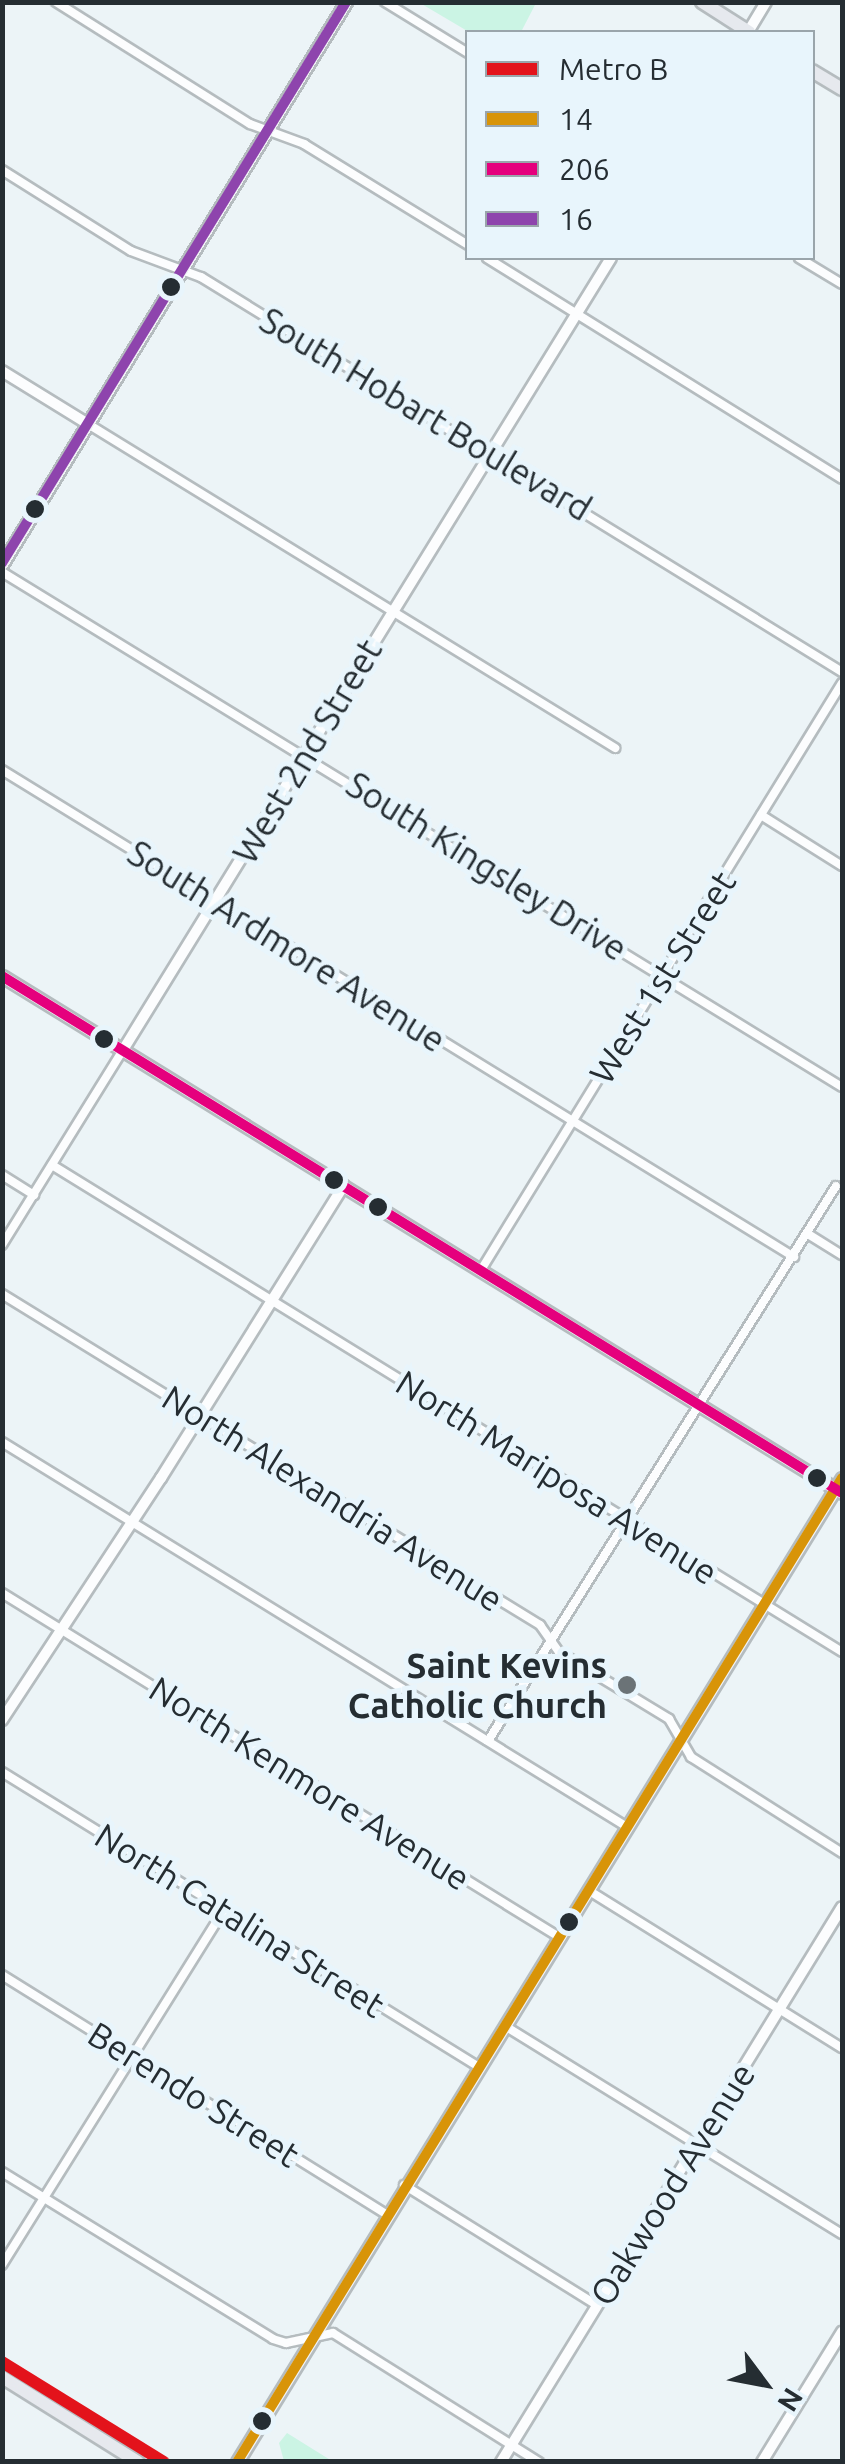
<!DOCTYPE html>
<style>
body{margin:0}
#map{position:relative;width:845px;height:2464px;overflow:hidden;background:#ecf4f7;font-family:Ubuntu,sans-serif}
div>[style]{position:absolute}
[style*='--x']{left:calc(var(--x)*1px);top:calc(var(--y)*1px);width:calc(var(--w)*1px);rotate:calc(var(--a)*1deg)}
.green>*{inset:0;background:#cbf4e4}
.roads{filter:drop-shadow(2px 0 #b5bcbf) drop-shadow(-2px 0 #b5bcbf) drop-shadow(0 2px #b5bcbf) drop-shadow(0 -2px #b5bcbf)}
.minor>*{height:8px;margin:-4px;padding:0 4px;transform-origin:4px;border-radius:4px;background:#fcfdfe}
.tertiary>*{height:10px;margin:-5px;padding:0 5px;transform-origin:5px;border-radius:5px;background:#fcfdfe}
.secondary>*{height:11px;margin:-5.5px;padding:0 5.5px;transform-origin:5.5px;border-radius:5.5px;background:#f1f3f6}
.primary>*{height:12px;margin:-6px;padding:0 6px;transform-origin:6px;border-radius:6px;background:#e6e9ee}
.bus-1>*{height:10px;margin:-5px;padding:0 5px;transform-origin:5px;border-radius:5px;background:#d89408}
.bus-2>*{height:10px;margin:-5px;padding:0 5px;transform-origin:5px;border-radius:5px;background:#e5007d}
.bus-3>*{height:10px;margin:-5px;padding:0 5px;transform-origin:5px;border-radius:5px;background:#8e44ad}
.metro-1>*{height:12px;margin:-6px;padding:0 6px;transform-origin:6px;border-radius:6px;background:#e3131b}
.dots>*{width:28px;height:28px;translate:-50% -50%;box-sizing:border-box;border:5px solid #e8f5fc;border-radius:50%}
span{translate:-50% -50%;white-space:nowrap;text-align:center;line-height:1.15;-webkit-text-stroke:10px #e8f5fc;paint-order:stroke}
.street-label{font-size:35px;color:#252d32}
.poi-label{font-size:35px;color:#252d32;font-weight:700}
.right{translate:-100% -50%;text-align:right}
.frame{position:absolute;inset:0;border:5px solid #252d32;pointer-events:none}
.legend{position:absolute;left:465px;top:30px;width:350px;height:230px;box-sizing:border-box;background:#e8f5fc;border:2px solid #9aa5ab;margin:0;padding:12px 18px;list-style:none;font-size:30px;color:#252d32}
.legend li{display:flex;align-items:center;gap:20px;height:50px}
.legend b{width:50px;border:2px solid #9aa5ab}
.north{position:absolute;left:715px;top:2334px;width:100px;height:100px;-webkit-text-stroke:8px #e8f5fc;paint-order:stroke;rotate:122deg;font-size:28px;font-weight:700;line-height:40px;text-align:center;color:#252d32}
.north::after{content:'';display:block;margin:auto;width:35px;height:45px;background:#252d32;clip-path:polygon(50% 0,100% 100%,50% 72%,0 100%)}
</style>
<div id="map">
<div class="green">
<div style="clip-path:polygon(536px 3px,521px 32px,469px 32px,420px 3px)"></div>
<div style="clip-path:polygon(287px 2433px,332px 2461px,284px 2461px,279px 2443px)"></div>
</div>
<div class="roads">
<div class="minor">
<div style="--x:56;--y:2;--w:229;--a:32.2"></div>
<div style="--x:250;--y:124;--w:58;--a:20.3"></div>
<div style="--x:304;--y:144;--w:193;--a:31.6"></div>
<div style="--x:385;--y:2;--w:97;--a:31.6"></div>
<div style="--x:2;--y:170;--w:152;--a:32.1"></div>
<div style="--x:131;--y:251;--w:75;--a:20.4"></div>
<div style="--x:201;--y:277;--w:753;--a:31.64"></div>
<div style="--x:487;--y:258;--w:418;--a:31.9"></div>
<div style="--x:799;--y:258;--w:50;--a:31.2"></div>
<div style="--x:88;--y:424;--w:619;--a:31.58"></div>
<div style="--x:2;--y:572;--w:985;--a:31.51"></div>
<div style="--x:2;--y:770;--w:930;--a:31.59"></div>
<div style="--x:761;--y:815;--w:96;--a:32.2"></div>
<div style="--x:52;--y:1165;--w:928;--a:31.65"></div>
<div style="--x:2;--y:1175;--w:38;--a:32"></div>
<div style="--x:808;--y:1234;--w:40;--a:32"></div>
<div style="--x:2;--y:1245;--w:229;--a:-58.2"></div>
<div style="--x:481;--y:1270;--w:689;--a:-58.41"></div>
<div style="--x:2;--y:1294;--w:632;--a:31.6"></div>
<div style="--x:540;--y:1625;--w:33;--a:55"></div>
<div style="--x:559;--y:1652;--w:129;--a:31.3"></div>
<div style="--x:669;--y:1719;--w:44;--a:59.9"></div>
<div style="--x:691;--y:1757;--w:179;--a:32.4"></div>
<div style="--x:2;--y:1442;--w:734;--a:31.63"></div>
<div style="--x:2;--y:1593;--w:655;--a:31.7"></div>
<div style="--x:488;--y:1741;--w:655;--a:-57.91"></div>
<div style="--x:2;--y:1772;--w:561;--a:31.73"></div>
<div style="--x:588;--y:1890;--w:299;--a:31.9"></div>
<div style="--x:2;--y:1975;--w:452;--a:31.9"></div>
<div style="--x:505;--y:2026;--w:396;--a:31.7"></div>
<div style="--x:2;--y:2172;--w:318;--a:31.6"></div>
<div style="--x:273;--y:2339;--w:14;--a:17"></div>
<div style="--x:286;--y:2343;--w:48;--a:-12"></div>
<div style="--x:333;--y:2333;--w:243;--a:32.1"></div>
<div style="--x:404;--y:2185;--w:227;--a:31.9"></div>
<div style="--x:2;--y:2265;--w:419;--a:-58"></div>
</div>
<div class="tertiary">
<div style="--x:748;--y:32;--w:35;--a:-59"></div>
<div style="--x:2;--y:371;--w:101;--a:31.6"></div>
<div style="--x:123;--y:1050;--w:930;--a:-58.36"></div>
<div style="--x:2;--y:1720;--w:290;--a:-56.7"></div>
<div style="--x:161;--y:1478;--w:345;--a:-58"></div>
<div style="--x:501;--y:2462;--w:651;--a:-58.43"></div>
<div style="--x:762;--y:2462;--w:153;--a:-58.4"></div>
</div>
<div class="secondary">
<div style="--x:2;--y:564;--w:659;--a:-58.53"></div>
<div style="--x:2;--y:976;--w:986;--a:31.61"></div>
<div style="--x:237;--y:2462;--w:1155;--a:-58.42"></div>
</div>
<div class="primary">
<div style="--x:702;--y:2;--w:56;--a:32.6"></div>
<div style="--x:812;--y:71;--w:35;--a:31"></div>
<div style="--x:2;--y:2377;--w:160;--a:32"></div>
</div>
</div>
<div class="bus-1">
<div style="--x:237;--y:2462;--w:1155;--a:-58.42"></div>
</div>
<div class="bus-2">
<div style="--x:2;--y:976;--w:986;--a:31.61"></div>
</div>
<div class="bus-3">
<div style="--x:2;--y:563;--w:658;--a:-58.48"></div>
</div>
<div class="metro-1">
<div style="--x:2;--y:2362;--w:190;--a:31.7"></div>
</div>
<div class="dots">
<div style="left:171px;top:287px;background:#252d32"></div>
<div style="left:35px;top:509px;background:#252d32"></div>
<div style="left:104px;top:1039px;background:#252d32"></div>
<div style="left:334px;top:1180px;background:#252d32"></div>
<div style="left:378px;top:1207px;background:#252d32"></div>
<div style="left:817px;top:1478px;background:#252d32"></div>
<div style="left:627px;top:1685px;background:#6b7377"></div>
<div style="left:569px;top:1922px;background:#252d32"></div>
<div style="left:262px;top:2421px;background:#252d32"></div>
</div>
<div class="street-label">
<span style="left:426px;top:414px;rotate:31deg">South Hobart Boulevard</span>
<span style="left:307px;top:751px;rotate:-59deg">West 2nd Street</span>
<span style="left:487px;top:866px;rotate:32deg">South Kingsley Drive</span>
<span style="left:287px;top:946px;rotate:32deg">South Ardmore Avenue</span>
<span style="left:662px;top:977px;rotate:-58deg">West 1st Street</span>
<span style="left:557px;top:1477px;rotate:32deg">North Mariposa Avenue</span>
<span style="left:333px;top:1498px;rotate:32deg">North Alexandria Avenue</span>
<span style="left:310px;top:1783px;rotate:32deg">North Kenmore Avenue</span>
<span style="left:240px;top:1920px;rotate:32deg">North Catalina Street</span>
<span style="left:194px;top:2094px;rotate:32deg">Berendo Street</span>
<span style="left:672px;top:2184px;rotate:-58deg">Oakwood Avenue</span>
</div>
<div class="poi-label">
<span class="right" style="left:607px;top:1685px">Saint Kevins<br>Catholic Church</span>
</div>
<div class="frame"></div>
<ul class="legend">
<li><b style="height:12px;background:#e3131b"></b>Metro B</li>
<li><b style="height:12px;background:#d89408"></b>14</li>
<li><b style="height:12px;background:#e5007d"></b>206</li>
<li><b style="height:12px;background:#8e44ad"></b>16</li>
</ul>
<div class="north">N</div>
</div>
